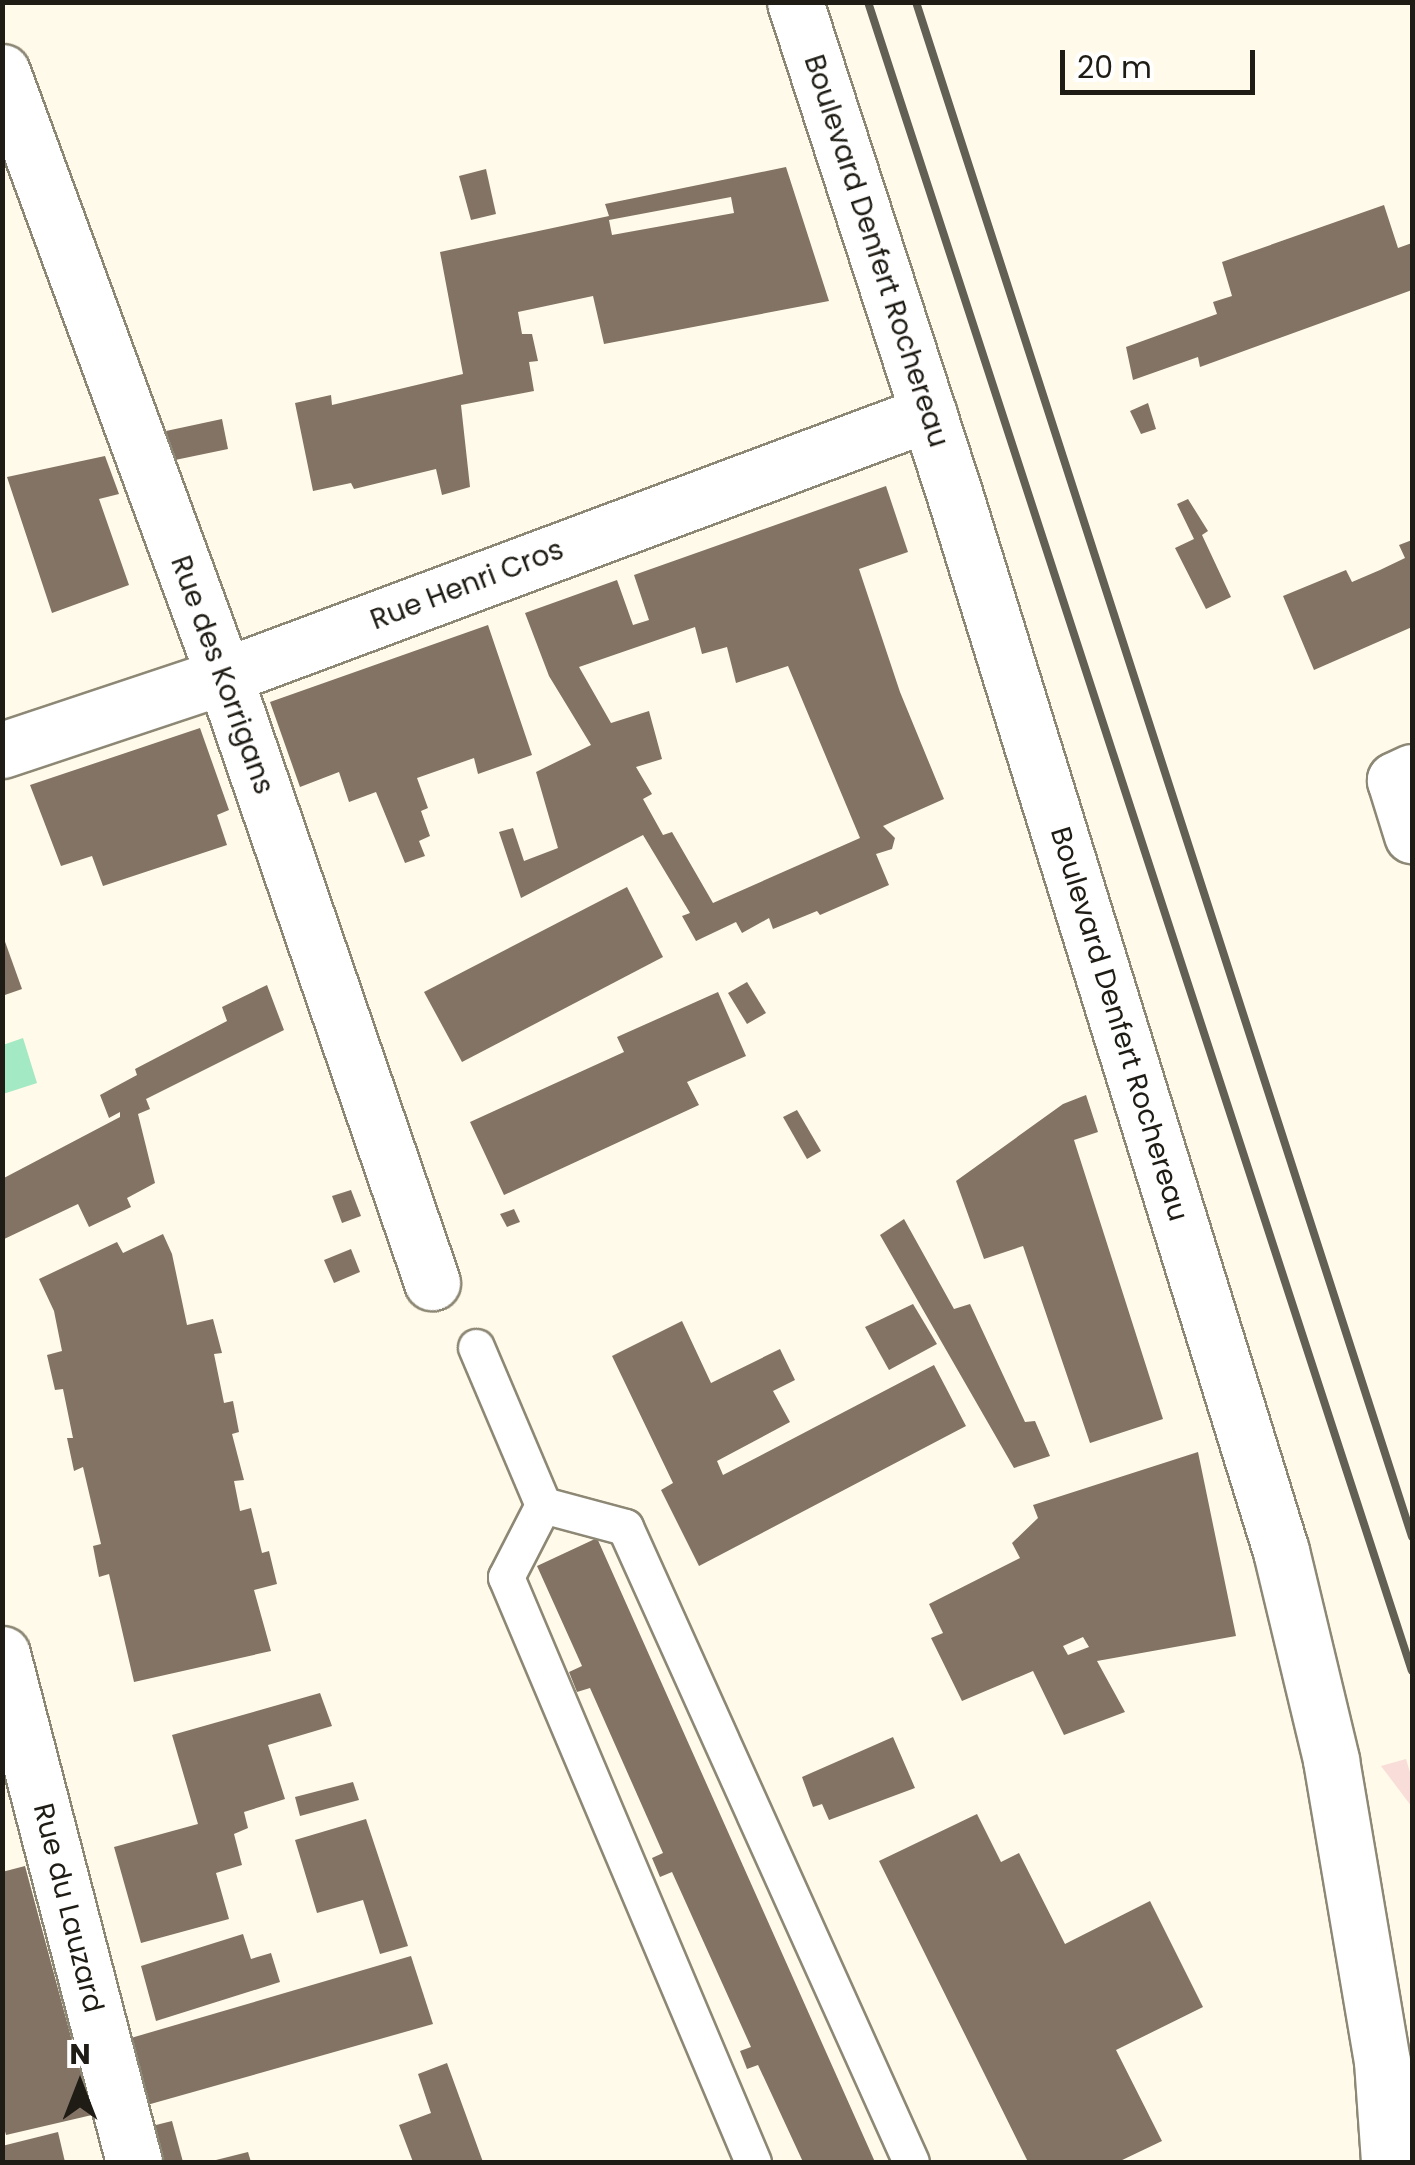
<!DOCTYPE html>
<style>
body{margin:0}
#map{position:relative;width:1415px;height:2165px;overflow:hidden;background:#fffae9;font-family:Poppins,sans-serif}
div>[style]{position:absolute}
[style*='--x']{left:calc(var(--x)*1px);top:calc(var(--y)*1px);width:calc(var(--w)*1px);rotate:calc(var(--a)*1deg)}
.green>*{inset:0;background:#f9ddd9}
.water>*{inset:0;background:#a2e9c4}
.building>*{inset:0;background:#837365}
.roads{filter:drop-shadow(2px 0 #8d8875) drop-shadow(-2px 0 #8d8875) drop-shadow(0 2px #8d8875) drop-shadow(0 -2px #8d8875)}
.service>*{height:35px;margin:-17.5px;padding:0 17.5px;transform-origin:17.5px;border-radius:17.5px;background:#fff}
.minor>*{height:55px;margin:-27.5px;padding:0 27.5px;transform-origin:27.5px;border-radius:27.5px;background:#fff}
.rail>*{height:8px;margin:-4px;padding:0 4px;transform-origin:4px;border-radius:4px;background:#625f54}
span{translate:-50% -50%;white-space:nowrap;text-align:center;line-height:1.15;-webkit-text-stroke:8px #fff;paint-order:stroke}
.street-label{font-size:28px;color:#1e1c14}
.frame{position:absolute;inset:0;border:5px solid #1e1c14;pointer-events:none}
.north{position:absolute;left:30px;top:2035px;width:100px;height:100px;-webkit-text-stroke:8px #fff;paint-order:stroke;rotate:0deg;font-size:28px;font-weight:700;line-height:40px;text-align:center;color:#1e1c14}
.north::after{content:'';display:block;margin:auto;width:35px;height:45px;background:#1e1c14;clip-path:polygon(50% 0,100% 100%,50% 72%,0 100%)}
.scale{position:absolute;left:1060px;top:50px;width:195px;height:45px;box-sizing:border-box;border:5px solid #1e1c14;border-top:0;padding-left:12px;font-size:30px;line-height:35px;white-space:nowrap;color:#1e1c14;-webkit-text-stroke:8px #fff;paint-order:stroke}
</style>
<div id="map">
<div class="green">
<div style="clip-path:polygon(1406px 1759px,1412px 1779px,1412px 1807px,1381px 1766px)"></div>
</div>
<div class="water">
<div style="clip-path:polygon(23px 1038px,37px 1083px,3px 1094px,3px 1045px)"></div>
</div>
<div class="building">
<div style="clip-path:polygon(evenodd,786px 167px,829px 301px,604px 344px,593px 296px,518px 312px,522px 334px,532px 334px,538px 361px,529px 362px,534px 391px,461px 405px,470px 487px,442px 495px,436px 469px,354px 489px,351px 483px,313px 491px,295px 403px,331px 395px,332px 405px,463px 374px,440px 252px,609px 216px,605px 204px,786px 167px,731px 197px,734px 213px,612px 235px,609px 220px,731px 197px)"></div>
<div style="clip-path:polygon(486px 169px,496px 214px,471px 220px,459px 176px)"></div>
<div style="clip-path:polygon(1384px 205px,1398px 248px,1412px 243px,1412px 290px,1200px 367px,1198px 357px,1133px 380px,1126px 347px,1217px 314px,1213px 302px,1232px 296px,1222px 262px)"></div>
<div style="clip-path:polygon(1148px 403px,1156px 429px,1141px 434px,1130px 411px)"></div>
<div style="clip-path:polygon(222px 419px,228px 449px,175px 460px,166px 431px)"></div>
<div style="clip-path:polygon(105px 456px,119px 494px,99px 499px,129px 585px,52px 613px,7px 477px)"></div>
<div style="clip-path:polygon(evenodd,886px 486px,908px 552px,859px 569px,900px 692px,944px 799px,883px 826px,895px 838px,892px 849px,876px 854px,889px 885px,820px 915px,817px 911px,773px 929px,769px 918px,742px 933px,736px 922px,696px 941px,682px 916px,690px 913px,643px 835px,521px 898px,499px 832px,513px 828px,524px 861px,558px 848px,536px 772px,591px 745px,549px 676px,525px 613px,617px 580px,633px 625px,649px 620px,634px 575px,886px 486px,695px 627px,702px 654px,727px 647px,736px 683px,788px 666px,860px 838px,713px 903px,672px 832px,663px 835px,643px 799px,652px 794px,636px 767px,662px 759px,649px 711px,611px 723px,579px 667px,695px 627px)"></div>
<div style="clip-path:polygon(1188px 499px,1208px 531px,1202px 535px,1231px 597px,1206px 609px,1175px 548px,1194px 539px,1177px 504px)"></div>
<div style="clip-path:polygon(1412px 540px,1412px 627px,1314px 670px,1283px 596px,1346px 570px,1352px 582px,1380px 570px,1405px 558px,1399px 545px)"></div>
<div style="clip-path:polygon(488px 625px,532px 755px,478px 774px,474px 758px,417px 778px,428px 808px,421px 811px,430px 836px,419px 841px,425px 856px,405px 863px,376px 792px,349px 802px,339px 772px,300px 787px,270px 702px)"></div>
<div style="clip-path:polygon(200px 728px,229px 810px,217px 815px,227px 845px,103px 886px,92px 856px,61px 866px,30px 785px)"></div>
<div style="clip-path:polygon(627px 887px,663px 957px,462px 1062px,424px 992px)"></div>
<div style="clip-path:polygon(3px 936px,22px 989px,2px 996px,2px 937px)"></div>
<div style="clip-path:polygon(747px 982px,766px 1013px,747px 1024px,728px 993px)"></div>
<div style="clip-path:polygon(267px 985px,284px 1030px,146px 1099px,150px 1109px,138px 1114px,155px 1183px,127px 1198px,131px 1207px,89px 1227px,78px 1204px,2px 1240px,2px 1179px,120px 1117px,120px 1112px,109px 1118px,100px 1095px,137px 1075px,135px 1069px,227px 1021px,222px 1007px)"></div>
<div style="clip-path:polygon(718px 992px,746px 1056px,687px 1082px,699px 1105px,504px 1195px,470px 1122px,624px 1052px,617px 1037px)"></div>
<div style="clip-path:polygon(1086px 1095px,1098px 1132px,1074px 1140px,1163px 1419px,1090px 1443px,1023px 1246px,984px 1259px,956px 1181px,1063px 1104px)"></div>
<div style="clip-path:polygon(797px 1110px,821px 1151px,807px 1159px,783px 1117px)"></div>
<div style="clip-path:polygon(351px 1190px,361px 1216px,342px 1223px,332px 1196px)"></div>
<div style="clip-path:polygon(514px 1209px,520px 1222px,507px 1227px,500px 1214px)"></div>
<div style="clip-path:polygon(904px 1219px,954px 1309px,970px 1304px,1025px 1422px,1035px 1421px,1050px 1456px,1014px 1468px,880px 1235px)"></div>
<div style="clip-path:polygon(163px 1234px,172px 1254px,187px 1325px,213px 1319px,222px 1353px,214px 1354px,224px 1403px,233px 1401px,239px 1432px,232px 1434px,244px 1480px,234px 1481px,240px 1511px,251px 1508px,262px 1553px,269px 1551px,277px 1584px,254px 1590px,271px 1651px,134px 1682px,109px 1574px,99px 1577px,93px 1546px,101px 1544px,83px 1467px,74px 1471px,67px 1438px,73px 1438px,63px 1389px,55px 1390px,47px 1355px,62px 1351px,54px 1311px,39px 1279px,117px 1242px,123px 1253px)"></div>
<div style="clip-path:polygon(351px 1249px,360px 1272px,334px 1283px,324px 1260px)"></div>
<div style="clip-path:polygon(913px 1304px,937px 1344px,889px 1370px,865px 1327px)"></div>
<div style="clip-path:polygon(682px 1321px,711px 1383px,780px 1349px,795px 1380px,773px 1391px,790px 1422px,717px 1461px,723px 1475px,934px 1365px,966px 1426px,699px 1566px,661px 1490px,673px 1483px,612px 1356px)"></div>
<div style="clip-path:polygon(evenodd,1198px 1452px,1236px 1636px,1097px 1661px,1125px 1712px,1064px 1735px,1033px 1671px,962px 1701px,931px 1638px,943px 1633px,929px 1604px,1020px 1558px,1012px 1543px,1038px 1518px,1033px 1505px,1198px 1452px,1083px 1637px,1089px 1647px,1068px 1655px,1063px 1646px,1083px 1637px)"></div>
<div style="clip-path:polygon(597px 1538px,875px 2162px,803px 2162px,758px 2065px,747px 2069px,740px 2051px,751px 2047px,672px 1872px,660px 1877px,652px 1858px,663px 1853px,590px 1688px,577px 1692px,569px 1672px,582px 1666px,537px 1566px)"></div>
<div style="clip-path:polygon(320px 1693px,332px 1726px,268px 1745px,285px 1799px,244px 1812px,248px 1828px,234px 1834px,242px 1865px,216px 1873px,229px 1919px,141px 1943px,114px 1847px,198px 1824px,172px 1735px)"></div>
<div style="clip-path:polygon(893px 1737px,915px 1788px,829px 1820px,822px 1804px,813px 1807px,802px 1777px)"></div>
<div style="clip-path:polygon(353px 1782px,359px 1800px,300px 1816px,295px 1797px)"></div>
<div style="clip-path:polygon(977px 1814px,1001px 1862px,1019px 1853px,1065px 1944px,1150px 1901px,1203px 2007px,1116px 2050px,1162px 2141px,1118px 2162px,1028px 2162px,879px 1861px)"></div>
<div style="clip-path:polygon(366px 1819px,408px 1946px,380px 1954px,363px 1900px,317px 1913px,295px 1840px)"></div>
<div style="clip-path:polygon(25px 1866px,92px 2115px,6px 2135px,2px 2120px,2px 1872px)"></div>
<div style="clip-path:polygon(243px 1934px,251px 1959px,271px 1953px,280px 1982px,156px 2021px,141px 1966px)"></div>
<div style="clip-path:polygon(411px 1956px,433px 2024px,147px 2105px,131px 2038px)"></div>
<div style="clip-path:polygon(447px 2063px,483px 2162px,413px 2162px,399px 2125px,431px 2113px,418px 2074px)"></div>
<div style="clip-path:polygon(172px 2121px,183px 2162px,161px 2162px,152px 2126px)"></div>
<div style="clip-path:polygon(58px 2132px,65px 2162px,2px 2162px,2px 2146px)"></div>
<div style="clip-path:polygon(248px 2152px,251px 2162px,212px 2162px,212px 2161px)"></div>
</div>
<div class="roads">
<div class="service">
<div style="--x:476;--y:1347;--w:172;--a:67"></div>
<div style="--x:543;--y:1505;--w:85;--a:15"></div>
<div style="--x:625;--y:1527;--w:696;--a:65.75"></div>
<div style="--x:543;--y:1505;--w:81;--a:117.2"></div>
<div style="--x:506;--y:1577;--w:635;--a:67.11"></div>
</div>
<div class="minor">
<div style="--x:795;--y:2;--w:519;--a:72.05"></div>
<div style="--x:955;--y:496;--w:1104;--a:72.83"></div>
<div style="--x:1281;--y:1551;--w:215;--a:76.5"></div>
<div style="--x:1331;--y:1760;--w:305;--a:80.4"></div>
<div style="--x:1382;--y:2061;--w:101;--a:86"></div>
<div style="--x:2;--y:72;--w:644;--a:69.82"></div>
<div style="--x:224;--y:676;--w:641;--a:71.06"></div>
<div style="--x:2;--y:750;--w:234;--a:-18.4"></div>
<div style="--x:224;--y:676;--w:752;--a:-20.46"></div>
<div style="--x:1412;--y:772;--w:19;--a:155"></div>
<div style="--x:1395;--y:780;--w:58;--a:72.8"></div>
<div style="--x:2;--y:1654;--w:525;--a:75.43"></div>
</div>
</div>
<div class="rail">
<div style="--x:868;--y:2;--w:1755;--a:71.95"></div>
<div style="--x:916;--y:2;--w:1613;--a:72.09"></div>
</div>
<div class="street-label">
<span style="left:876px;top:251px;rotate:72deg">Boulevard Denfert Rochereau</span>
<span style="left:467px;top:585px;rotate:-21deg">Rue Henri Cros</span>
<span style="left:222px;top:675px;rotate:70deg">Rue des Korrigans</span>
<span style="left:1119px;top:1024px;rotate:73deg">Boulevard Denfert Rochereau</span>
<span style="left:68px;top:1908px;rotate:76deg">Rue du Lauzard</span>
</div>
<div class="frame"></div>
<div class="north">N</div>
<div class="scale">20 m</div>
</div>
